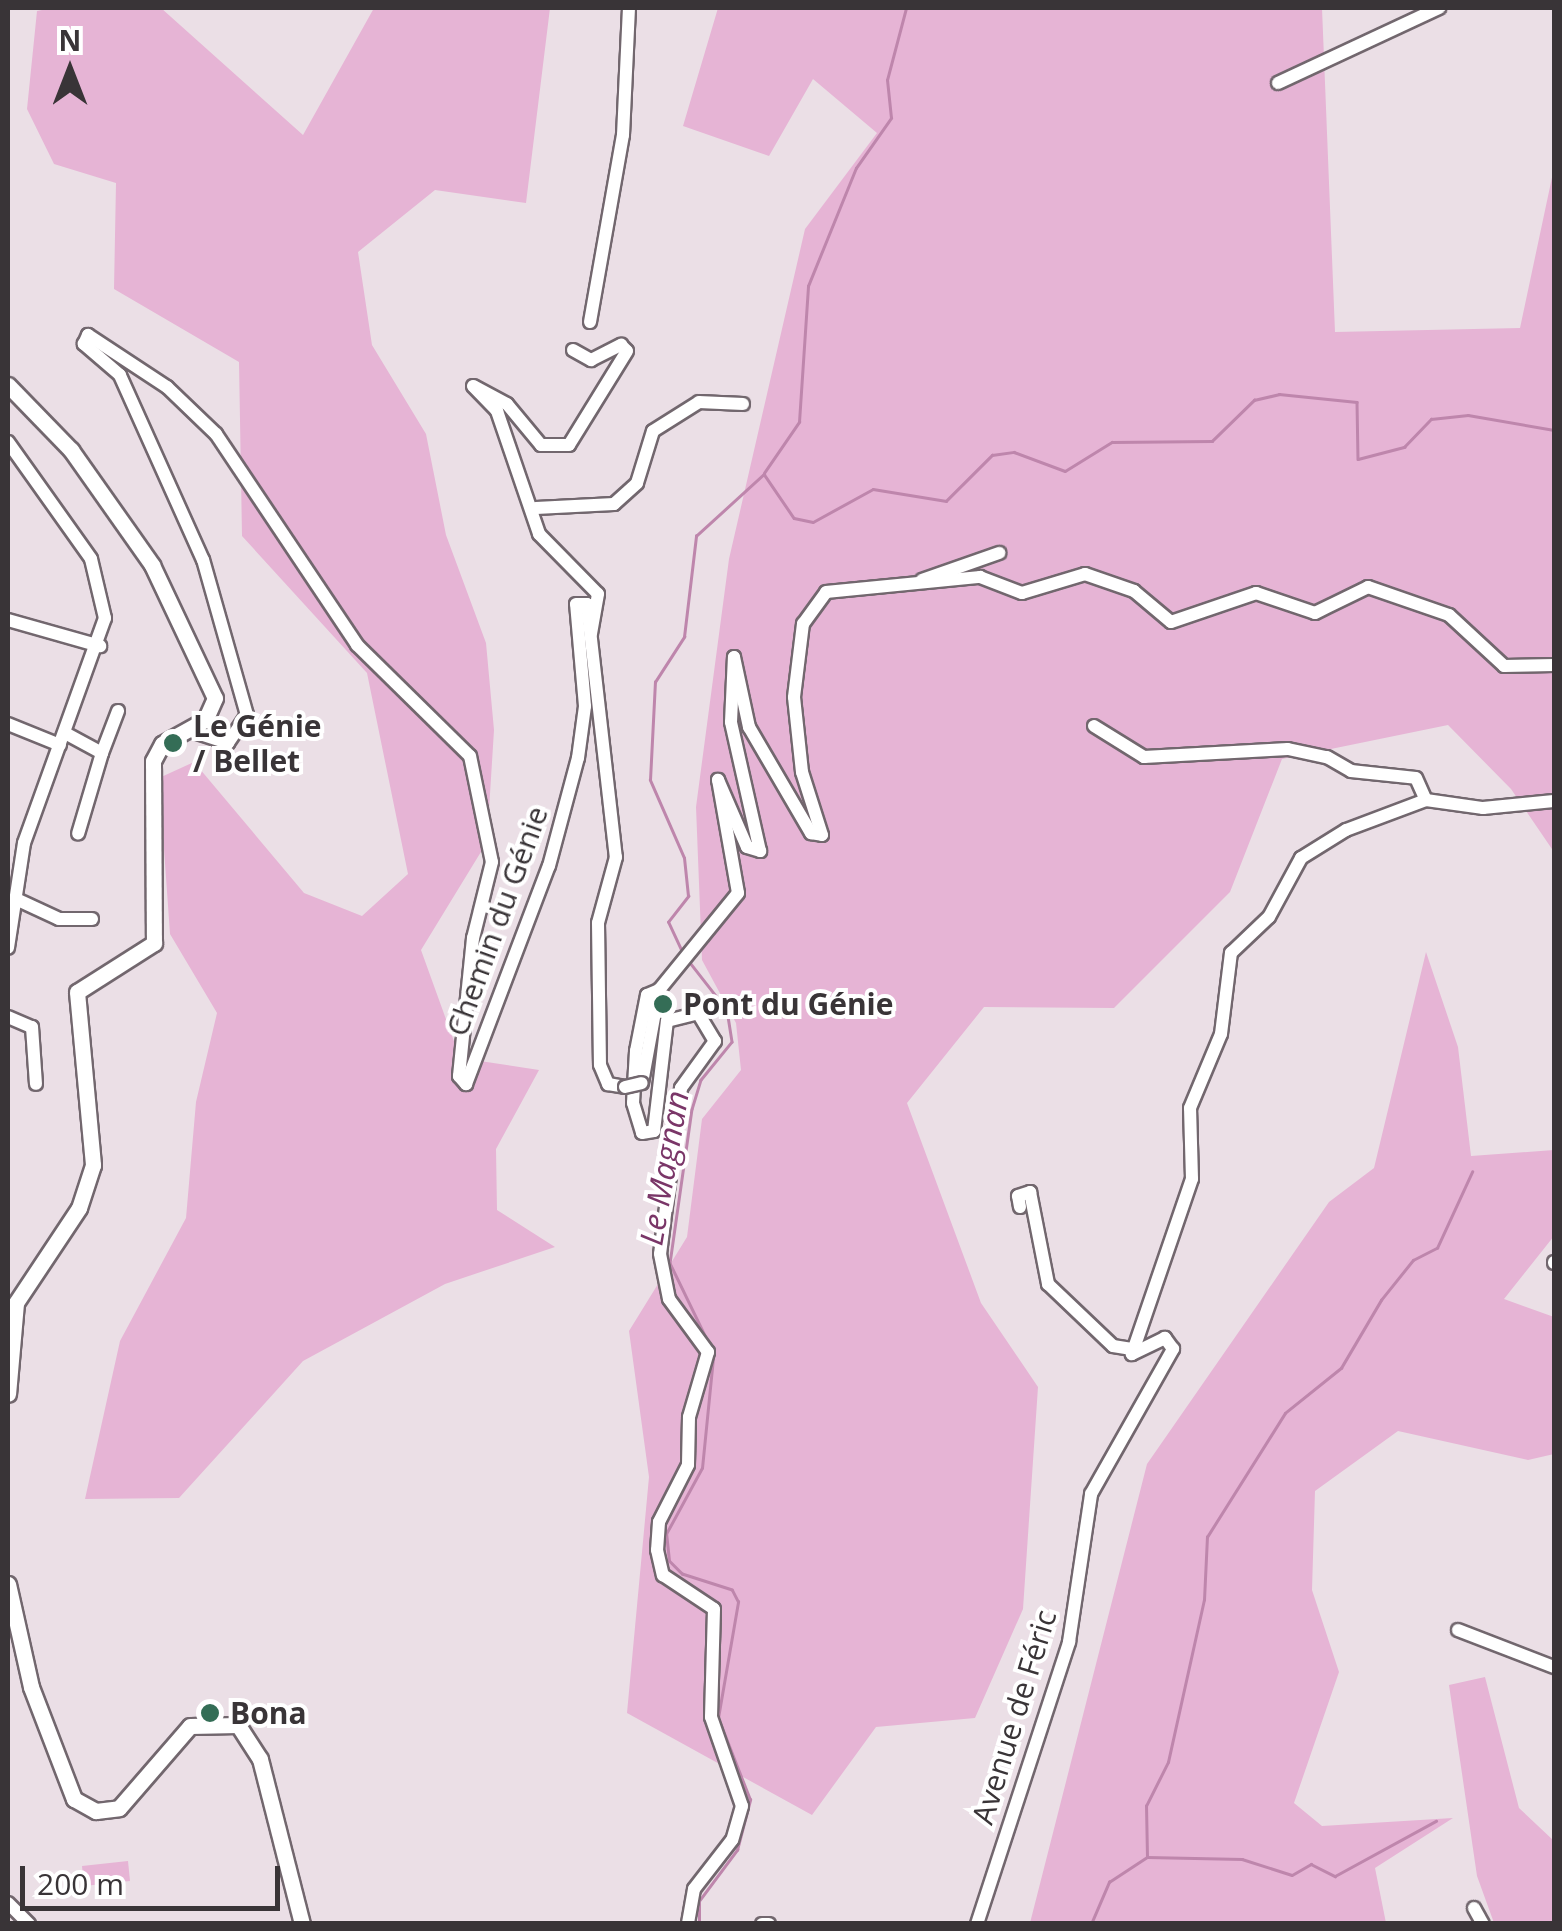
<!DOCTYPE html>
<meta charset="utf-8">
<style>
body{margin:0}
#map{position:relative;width:1562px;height:1931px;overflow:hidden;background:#ebdfe6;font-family:"Open Sans",sans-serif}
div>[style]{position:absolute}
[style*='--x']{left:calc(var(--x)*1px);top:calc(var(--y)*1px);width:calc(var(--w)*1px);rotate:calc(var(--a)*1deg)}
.green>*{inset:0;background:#e6b4d5}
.stream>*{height:2.5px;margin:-1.25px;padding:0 1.25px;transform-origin:1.25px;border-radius:1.25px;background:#be86ac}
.roads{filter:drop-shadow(2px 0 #72676e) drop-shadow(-2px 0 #72676e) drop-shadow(0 2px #72676e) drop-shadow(0 -2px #72676e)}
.minor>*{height:12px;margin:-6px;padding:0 6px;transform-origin:6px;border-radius:6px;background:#fff}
.major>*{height:15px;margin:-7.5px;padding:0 7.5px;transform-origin:7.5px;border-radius:7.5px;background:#fff}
.bridges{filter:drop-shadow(2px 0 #72676e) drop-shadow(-2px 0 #72676e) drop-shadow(0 2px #72676e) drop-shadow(0 -2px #72676e)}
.minor-bridge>*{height:12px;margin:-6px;padding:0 6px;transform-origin:6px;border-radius:6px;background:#fff}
.dots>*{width:28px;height:28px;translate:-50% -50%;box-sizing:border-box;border:5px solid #fff;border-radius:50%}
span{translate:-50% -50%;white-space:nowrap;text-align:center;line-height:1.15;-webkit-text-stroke:8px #fff;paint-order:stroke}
.poi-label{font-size:30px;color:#393437;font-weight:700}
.left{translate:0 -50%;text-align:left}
.street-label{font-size:30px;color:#393437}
.water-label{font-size:32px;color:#7a3668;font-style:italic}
.frame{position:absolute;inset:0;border:10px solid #393437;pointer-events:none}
.north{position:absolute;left:20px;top:20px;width:100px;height:100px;-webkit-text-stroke:8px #fff;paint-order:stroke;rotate:0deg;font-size:28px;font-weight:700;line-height:40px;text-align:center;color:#393437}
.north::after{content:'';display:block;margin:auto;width:35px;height:45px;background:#393437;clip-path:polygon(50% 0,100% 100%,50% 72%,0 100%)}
.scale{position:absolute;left:20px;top:1866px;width:260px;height:45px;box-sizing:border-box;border:5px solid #393437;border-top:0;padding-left:12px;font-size:30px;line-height:35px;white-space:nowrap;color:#393437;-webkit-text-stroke:8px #fff;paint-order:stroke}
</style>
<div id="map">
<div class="green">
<div style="clip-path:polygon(52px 8px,161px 8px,303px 135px,374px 8px,550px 8px,526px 203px,435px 190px,358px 252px,372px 345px,426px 434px,446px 535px,486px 643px,494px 730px,487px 842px,421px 950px,460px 1058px,539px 1070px,496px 1149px,497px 1210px,555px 1247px,445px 1284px,303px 1361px,179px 1498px,85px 1499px,120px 1341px,186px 1218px,196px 1102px,217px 1013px,170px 934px,159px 778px,194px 762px,304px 893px,362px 916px,408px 874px,367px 673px,242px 536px,239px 362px,114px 289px,116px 183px,54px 164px,27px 109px,37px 11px)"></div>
<div style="clip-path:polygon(718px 8px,1322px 8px,1335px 332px,1520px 328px,1554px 168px,1554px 852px,1511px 789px,1448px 725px,1282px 759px,1230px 892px,1114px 1008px,984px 1007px,907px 1103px,981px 1303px,1038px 1387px,1023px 1609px,975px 1718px,876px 1727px,812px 1815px,627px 1713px,649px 1477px,629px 1331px,687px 1237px,702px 1119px,741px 1070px,736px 1023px,702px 960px,696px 807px,729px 559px,805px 229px,877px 133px,813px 79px,769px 156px,683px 126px)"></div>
<div style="clip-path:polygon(1426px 952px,1458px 1047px,1471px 1156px,1554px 1150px,1554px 1236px,1504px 1299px,1554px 1317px,1554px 1454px,1528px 1460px,1398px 1431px,1315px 1491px,1312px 1590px,1339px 1672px,1294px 1803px,1322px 1826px,1453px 1818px,1375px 1868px,1386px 1923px,1030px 1923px,1147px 1464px,1329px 1202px,1374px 1168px)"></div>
<div style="clip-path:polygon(1485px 1677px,1519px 1808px,1554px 1841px,1554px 1923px,1494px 1923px,1477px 1876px,1449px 1685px)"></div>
<div style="clip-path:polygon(128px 1861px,130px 1881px,84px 1886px,82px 1866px)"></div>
</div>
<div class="stream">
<div style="--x:764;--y:473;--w:62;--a:-55.5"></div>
<div style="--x:799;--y:422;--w:136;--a:-86.2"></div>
<div style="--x:808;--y:286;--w:127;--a:-67.9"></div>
<div style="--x:856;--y:168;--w:61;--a:-55"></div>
<div style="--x:891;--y:118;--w:38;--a:-96"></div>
<div style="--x:887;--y:80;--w:74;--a:-75.2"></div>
<div style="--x:683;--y:954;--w:35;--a:-115"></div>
<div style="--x:668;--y:922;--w:33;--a:-52"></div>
<div style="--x:688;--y:896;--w:38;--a:-96"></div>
<div style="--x:684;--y:858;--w:85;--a:-113.6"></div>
<div style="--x:650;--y:780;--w:98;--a:-87.1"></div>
<div style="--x:655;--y:682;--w:54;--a:-57.2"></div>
<div style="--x:684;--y:637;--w:102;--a:-83.2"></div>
<div style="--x:696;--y:536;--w:92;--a:-42.4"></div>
<div style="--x:764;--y:474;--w:53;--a:55.7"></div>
<div style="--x:794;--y:518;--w:19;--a:12"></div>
<div style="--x:813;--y:522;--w:68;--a:-28.8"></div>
<div style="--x:873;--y:489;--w:74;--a:9.3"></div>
<div style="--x:946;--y:501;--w:65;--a:-45"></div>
<div style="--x:992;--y:455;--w:22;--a:-8"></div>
<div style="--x:1014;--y:452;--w:54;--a:20.4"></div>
<div style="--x:1065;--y:471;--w:55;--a:-31.7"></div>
<div style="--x:1112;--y:442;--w:100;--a:-0.6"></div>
<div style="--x:1212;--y:441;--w:59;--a:-44.3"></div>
<div style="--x:1254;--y:400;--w:26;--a:-13"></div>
<div style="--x:1279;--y:394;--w:78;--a:5.9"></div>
<div style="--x:1357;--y:402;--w:57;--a:89"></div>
<div style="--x:1358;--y:459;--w:48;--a:-14.6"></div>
<div style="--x:1404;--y:447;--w:39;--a:-46"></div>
<div style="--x:1431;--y:419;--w:37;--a:-6"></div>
<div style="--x:1468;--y:415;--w:87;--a:9.9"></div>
<div style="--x:688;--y:960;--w:63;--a:52"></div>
<div style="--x:727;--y:1010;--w:32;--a:81"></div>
<div style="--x:732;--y:1042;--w:49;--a:129.2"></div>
<div style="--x:701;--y:1080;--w:30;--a:107"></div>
<div style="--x:692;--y:1109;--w:156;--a:98.1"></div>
<div style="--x:670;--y:1263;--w:97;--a:64.2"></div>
<div style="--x:1147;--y:1857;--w:95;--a:1.2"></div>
<div style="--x:1242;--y:1859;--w:52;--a:17.7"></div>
<div style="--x:1292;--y:1875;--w:22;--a:-30"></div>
<div style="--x:1311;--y:1864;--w:27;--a:27"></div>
<div style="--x:1335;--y:1876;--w:115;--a:-28.6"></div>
<div style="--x:699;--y:1924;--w:23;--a:-90"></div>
<div style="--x:699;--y:1901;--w:64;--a:-53.3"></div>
<div style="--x:737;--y:1850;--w:52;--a:-75.4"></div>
<div style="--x:750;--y:1800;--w:88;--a:-111.3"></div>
<div style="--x:718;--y:1718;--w:118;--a:-80.2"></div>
<div style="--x:738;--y:1602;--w:13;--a:-117"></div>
<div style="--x:732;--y:1590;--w:52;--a:-162.3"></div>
<div style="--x:682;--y:1574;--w:18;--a:-135"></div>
<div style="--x:669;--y:1561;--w:27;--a:-96"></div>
<div style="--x:666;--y:1534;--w:75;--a:-61.4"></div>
<div style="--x:702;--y:1468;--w:111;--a:-84.3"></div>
<div style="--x:1091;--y:1924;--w:46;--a:-66.8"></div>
<div style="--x:1109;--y:1882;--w:45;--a:-33.3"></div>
<div style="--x:1147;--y:1857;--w:51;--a:-91.1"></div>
<div style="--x:1146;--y:1806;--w:49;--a:-63.4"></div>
<div style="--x:1168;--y:1762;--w:166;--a:-77.5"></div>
<div style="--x:1204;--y:1600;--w:63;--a:-87.3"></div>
<div style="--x:1207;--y:1537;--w:146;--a:-57.8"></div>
<div style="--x:1285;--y:1413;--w:72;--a:-38.8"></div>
<div style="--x:1341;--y:1368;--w:79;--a:-59.5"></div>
<div style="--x:1381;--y:1300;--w:51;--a:-51.3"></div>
<div style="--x:1413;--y:1260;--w:27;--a:-27"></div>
<div style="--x:1437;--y:1248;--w:84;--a:-65.3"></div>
</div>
<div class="roads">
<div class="minor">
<div style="--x:1278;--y:83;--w:178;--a:-25"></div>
<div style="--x:590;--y:322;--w:190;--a:-80"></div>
<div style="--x:623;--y:135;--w:127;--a:-87.3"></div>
<div style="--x:573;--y:350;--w:21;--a:29"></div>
<div style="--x:591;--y:360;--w:34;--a:-27"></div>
<div style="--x:621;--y:345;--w:8;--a:45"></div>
<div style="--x:627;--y:351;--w:110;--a:121.7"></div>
<div style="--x:569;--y:445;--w:28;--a:180"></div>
<div style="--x:541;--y:445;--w:53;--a:-129.7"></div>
<div style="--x:507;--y:404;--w:38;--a:-152"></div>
<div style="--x:473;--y:386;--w:35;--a:46"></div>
<div style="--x:497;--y:411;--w:130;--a:71.1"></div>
<div style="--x:539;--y:534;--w:84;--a:45.5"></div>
<div style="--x:598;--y:594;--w:40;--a:100"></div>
<div style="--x:8;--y:442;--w:143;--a:54.6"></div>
<div style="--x:91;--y:559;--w:61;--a:76.7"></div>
<div style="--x:105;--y:618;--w:239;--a:109.8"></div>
<div style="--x:24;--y:843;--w:106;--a:98.7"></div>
<div style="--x:536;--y:508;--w:78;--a:-2.9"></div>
<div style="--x:614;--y:504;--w:31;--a:-42"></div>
<div style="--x:637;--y:483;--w:54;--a:-72.9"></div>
<div style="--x:653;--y:431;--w:54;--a:-32.2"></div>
<div style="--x:699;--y:402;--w:44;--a:2.6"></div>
<div style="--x:922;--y:580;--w:82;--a:-19.3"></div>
<div style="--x:8;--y:620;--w:96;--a:15.8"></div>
<div style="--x:8;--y:724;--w:56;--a:22"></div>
<div style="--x:1094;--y:726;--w:59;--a:31.8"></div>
<div style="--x:1144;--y:757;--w:144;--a:-3.2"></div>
<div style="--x:1288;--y:749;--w:40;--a:12"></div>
<div style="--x:1327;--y:757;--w:28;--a:30"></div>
<div style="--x:1351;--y:771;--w:65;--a:6.1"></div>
<div style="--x:1416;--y:778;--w:24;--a:66"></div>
<div style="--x:191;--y:731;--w:39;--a:18"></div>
<div style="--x:228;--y:743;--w:34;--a:-56"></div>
<div style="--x:247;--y:715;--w:161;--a:-105.8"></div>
<div style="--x:203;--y:560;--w:203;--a:-114.2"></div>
<div style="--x:120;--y:375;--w:48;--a:-139.3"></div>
<div style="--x:84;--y:344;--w:10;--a:-66"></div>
<div style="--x:88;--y:335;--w:95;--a:33.4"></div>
<div style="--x:167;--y:387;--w:68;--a:43.8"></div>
<div style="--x:216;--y:434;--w:254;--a:56.2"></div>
<div style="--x:357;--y:645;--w:158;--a:44.5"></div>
<div style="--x:470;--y:756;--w:108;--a:78.3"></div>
<div style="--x:492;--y:862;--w:78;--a:104"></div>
<div style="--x:473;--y:938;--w:139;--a:95.8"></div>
<div style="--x:459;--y:1076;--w:11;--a:49"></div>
<div style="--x:466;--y:1084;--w:233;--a:-69.2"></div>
<div style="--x:549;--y:866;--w:112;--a:-75"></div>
<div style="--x:578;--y:758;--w:52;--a:-82.3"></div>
<div style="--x:585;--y:706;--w:102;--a:-95"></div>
<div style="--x:576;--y:604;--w:11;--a:0"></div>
<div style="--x:587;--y:604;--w:255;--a:83.5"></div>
<div style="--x:616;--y:857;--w:68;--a:105.3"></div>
<div style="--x:598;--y:923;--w:142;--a:89.2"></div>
<div style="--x:600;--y:1065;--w:21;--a:67"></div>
<div style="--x:608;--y:1084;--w:17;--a:10"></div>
<div style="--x:65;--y:733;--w:42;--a:28.4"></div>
<div style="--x:102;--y:753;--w:84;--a:106.5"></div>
<div style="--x:102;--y:753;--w:45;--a:-69.1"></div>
<div style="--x:16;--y:899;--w:47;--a:24.9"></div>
<div style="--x:59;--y:919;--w:33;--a:0"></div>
<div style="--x:659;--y:990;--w:13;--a:157"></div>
<div style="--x:647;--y:995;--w:57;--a:101.1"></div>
<div style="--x:636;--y:1051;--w:52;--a:93.3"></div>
<div style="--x:633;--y:1103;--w:31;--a:73"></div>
<div style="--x:642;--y:1133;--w:12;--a:-9"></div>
<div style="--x:654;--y:1131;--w:111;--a:-83.3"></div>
<div style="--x:667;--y:1021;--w:32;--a:-14"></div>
<div style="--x:698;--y:1013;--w:33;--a:59"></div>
<div style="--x:715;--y:1041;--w:58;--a:125.9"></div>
<div style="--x:681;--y:1088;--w:167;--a:97.2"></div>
<div style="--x:660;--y:1254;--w:46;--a:78.7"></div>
<div style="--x:669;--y:1299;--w:66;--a:53.7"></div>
<div style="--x:708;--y:1352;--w:68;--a:106.3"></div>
<div style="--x:689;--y:1417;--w:48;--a:91.2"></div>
<div style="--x:688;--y:1465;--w:64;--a:117"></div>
<div style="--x:659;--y:1522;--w:28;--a:94"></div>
<div style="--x:657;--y:1550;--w:26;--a:77"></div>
<div style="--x:663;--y:1575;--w:61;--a:33.7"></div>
<div style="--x:714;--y:1609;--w:108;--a:91.6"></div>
<div style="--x:711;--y:1717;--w:94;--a:70.8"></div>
<div style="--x:742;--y:1806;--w:35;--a:106"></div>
<div style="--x:732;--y:1840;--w:62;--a:127.8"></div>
<div style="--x:694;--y:1889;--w:36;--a:100"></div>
<div style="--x:8;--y:1017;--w:26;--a:23"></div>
<div style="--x:32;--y:1027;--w:57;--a:86"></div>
<div style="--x:642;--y:1083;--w:95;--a:-79.6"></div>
<div style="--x:659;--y:990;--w:125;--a:-50.8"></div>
<div style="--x:738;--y:893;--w:115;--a:-100"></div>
<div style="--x:718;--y:780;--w:73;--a:66.6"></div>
<div style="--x:747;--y:847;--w:14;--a:17"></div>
<div style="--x:760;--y:851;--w:132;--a:-102.7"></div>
<div style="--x:731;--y:722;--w:65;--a:-87.4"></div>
<div style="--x:734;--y:657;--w:72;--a:77.9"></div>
<div style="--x:749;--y:727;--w:123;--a:59.7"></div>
<div style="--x:811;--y:833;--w:11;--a:10"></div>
<div style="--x:822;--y:835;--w:66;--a:-107.6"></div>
<div style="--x:802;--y:772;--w:75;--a:-96.1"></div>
<div style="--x:794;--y:697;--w:74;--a:-83"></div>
<div style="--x:803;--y:624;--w:39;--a:-54"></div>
<div style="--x:826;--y:592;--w:155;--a:-5.6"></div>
<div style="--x:980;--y:577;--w:45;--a:20.9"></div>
<div style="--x:1022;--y:593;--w:66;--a:-16.8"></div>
<div style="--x:1085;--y:574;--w:52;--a:19.1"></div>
<div style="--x:1134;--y:591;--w:48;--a:40"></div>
<div style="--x:1171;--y:622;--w:90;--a:-18.8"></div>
<div style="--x:1256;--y:593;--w:62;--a:18.7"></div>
<div style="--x:1315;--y:613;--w:59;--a:-26.1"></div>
<div style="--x:1368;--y:587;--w:86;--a:19.1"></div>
<div style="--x:1449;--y:615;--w:75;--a:42.8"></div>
<div style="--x:1504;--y:666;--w:50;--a:-1.1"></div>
<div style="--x:1020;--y:1207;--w:11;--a:-100"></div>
<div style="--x:1018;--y:1196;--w:13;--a:-18"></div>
<div style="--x:1030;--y:1192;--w:94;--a:78.9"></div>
<div style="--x:1048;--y:1284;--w:90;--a:43.6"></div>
<div style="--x:1113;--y:1346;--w:19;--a:9"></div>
<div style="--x:1554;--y:1263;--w:1;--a:-90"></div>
<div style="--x:1458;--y:1630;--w:103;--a:21.1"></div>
<div style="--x:8;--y:1903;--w:30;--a:45"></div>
<div style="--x:1474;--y:1908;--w:18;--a:61"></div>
<div style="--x:762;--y:1924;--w:7;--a:0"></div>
<div style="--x:977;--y:1924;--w:297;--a:-71.9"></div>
<div style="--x:1069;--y:1642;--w:150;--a:-81.5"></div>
<div style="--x:1091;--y:1494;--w:167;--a:-60.5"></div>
<div style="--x:1173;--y:1349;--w:14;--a:-126"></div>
<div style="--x:1165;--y:1338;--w:37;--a:154"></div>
<div style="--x:1132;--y:1354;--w:185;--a:-71.1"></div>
<div style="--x:1192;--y:1179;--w:71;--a:-91.6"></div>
<div style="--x:1190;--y:1108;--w:80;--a:-67.3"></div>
<div style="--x:1221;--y:1034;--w:82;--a:-83"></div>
<div style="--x:1231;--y:953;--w:52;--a:-43.5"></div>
<div style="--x:1269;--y:917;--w:67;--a:-61.5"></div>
<div style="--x:1301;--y:858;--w:53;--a:-31.9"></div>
<div style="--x:1346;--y:830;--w:85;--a:-20.6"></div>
<div style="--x:1426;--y:800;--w:58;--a:8"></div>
<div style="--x:1483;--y:808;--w:71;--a:-5.6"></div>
</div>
<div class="major">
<div style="--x:8;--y:385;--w:91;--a:45.9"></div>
<div style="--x:71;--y:450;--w:141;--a:54.8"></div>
<div style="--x:152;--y:565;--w:147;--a:64.7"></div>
<div style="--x:215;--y:698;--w:24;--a:114"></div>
<div style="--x:205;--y:720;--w:49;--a:150.8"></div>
<div style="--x:162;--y:744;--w:19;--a:118"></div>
<div style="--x:153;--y:761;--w:182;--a:89.7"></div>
<div style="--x:154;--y:943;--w:91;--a:147.5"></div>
<div style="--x:77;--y:992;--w:174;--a:84.7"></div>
<div style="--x:93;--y:1165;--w:45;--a:108"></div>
<div style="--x:79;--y:1208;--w:114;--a:123.6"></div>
<div style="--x:16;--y:1303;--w:91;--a:95"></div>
<div style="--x:8;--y:1584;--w:106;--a:77.4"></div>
<div style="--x:31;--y:1687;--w:120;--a:69"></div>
<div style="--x:74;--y:1799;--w:25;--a:29"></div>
<div style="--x:96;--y:1811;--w:23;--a:-7"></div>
<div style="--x:119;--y:1808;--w:108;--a:-49.1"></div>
<div style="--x:190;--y:1726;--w:48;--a:-1.2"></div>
<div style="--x:238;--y:1725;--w:40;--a:57.1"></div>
<div style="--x:260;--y:1759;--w:170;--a:75.7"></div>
</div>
</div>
<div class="bridges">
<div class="minor-bridge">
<div style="--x:625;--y:1087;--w:17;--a:-13"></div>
</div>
</div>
<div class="dots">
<div style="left:173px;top:743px;background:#346d56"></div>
<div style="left:663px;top:1004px;background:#346d56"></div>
<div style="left:210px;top:1713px;background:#346d56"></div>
</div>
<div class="poi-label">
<span class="left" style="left:193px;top:743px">Le Génie<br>/ Bellet</span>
<span class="left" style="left:683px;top:1004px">Pont du Génie</span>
<span class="left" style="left:230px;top:1713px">Bona</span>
</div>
<div class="street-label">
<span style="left:497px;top:921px;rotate:-70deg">Chemin du Génie</span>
<span style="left:1014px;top:1717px;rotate:-73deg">Avenue de Féric</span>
</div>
<div class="water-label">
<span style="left:664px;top:1168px;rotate:-80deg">Le Magnan</span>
</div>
<div class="frame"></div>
<div class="north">N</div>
<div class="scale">200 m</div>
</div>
